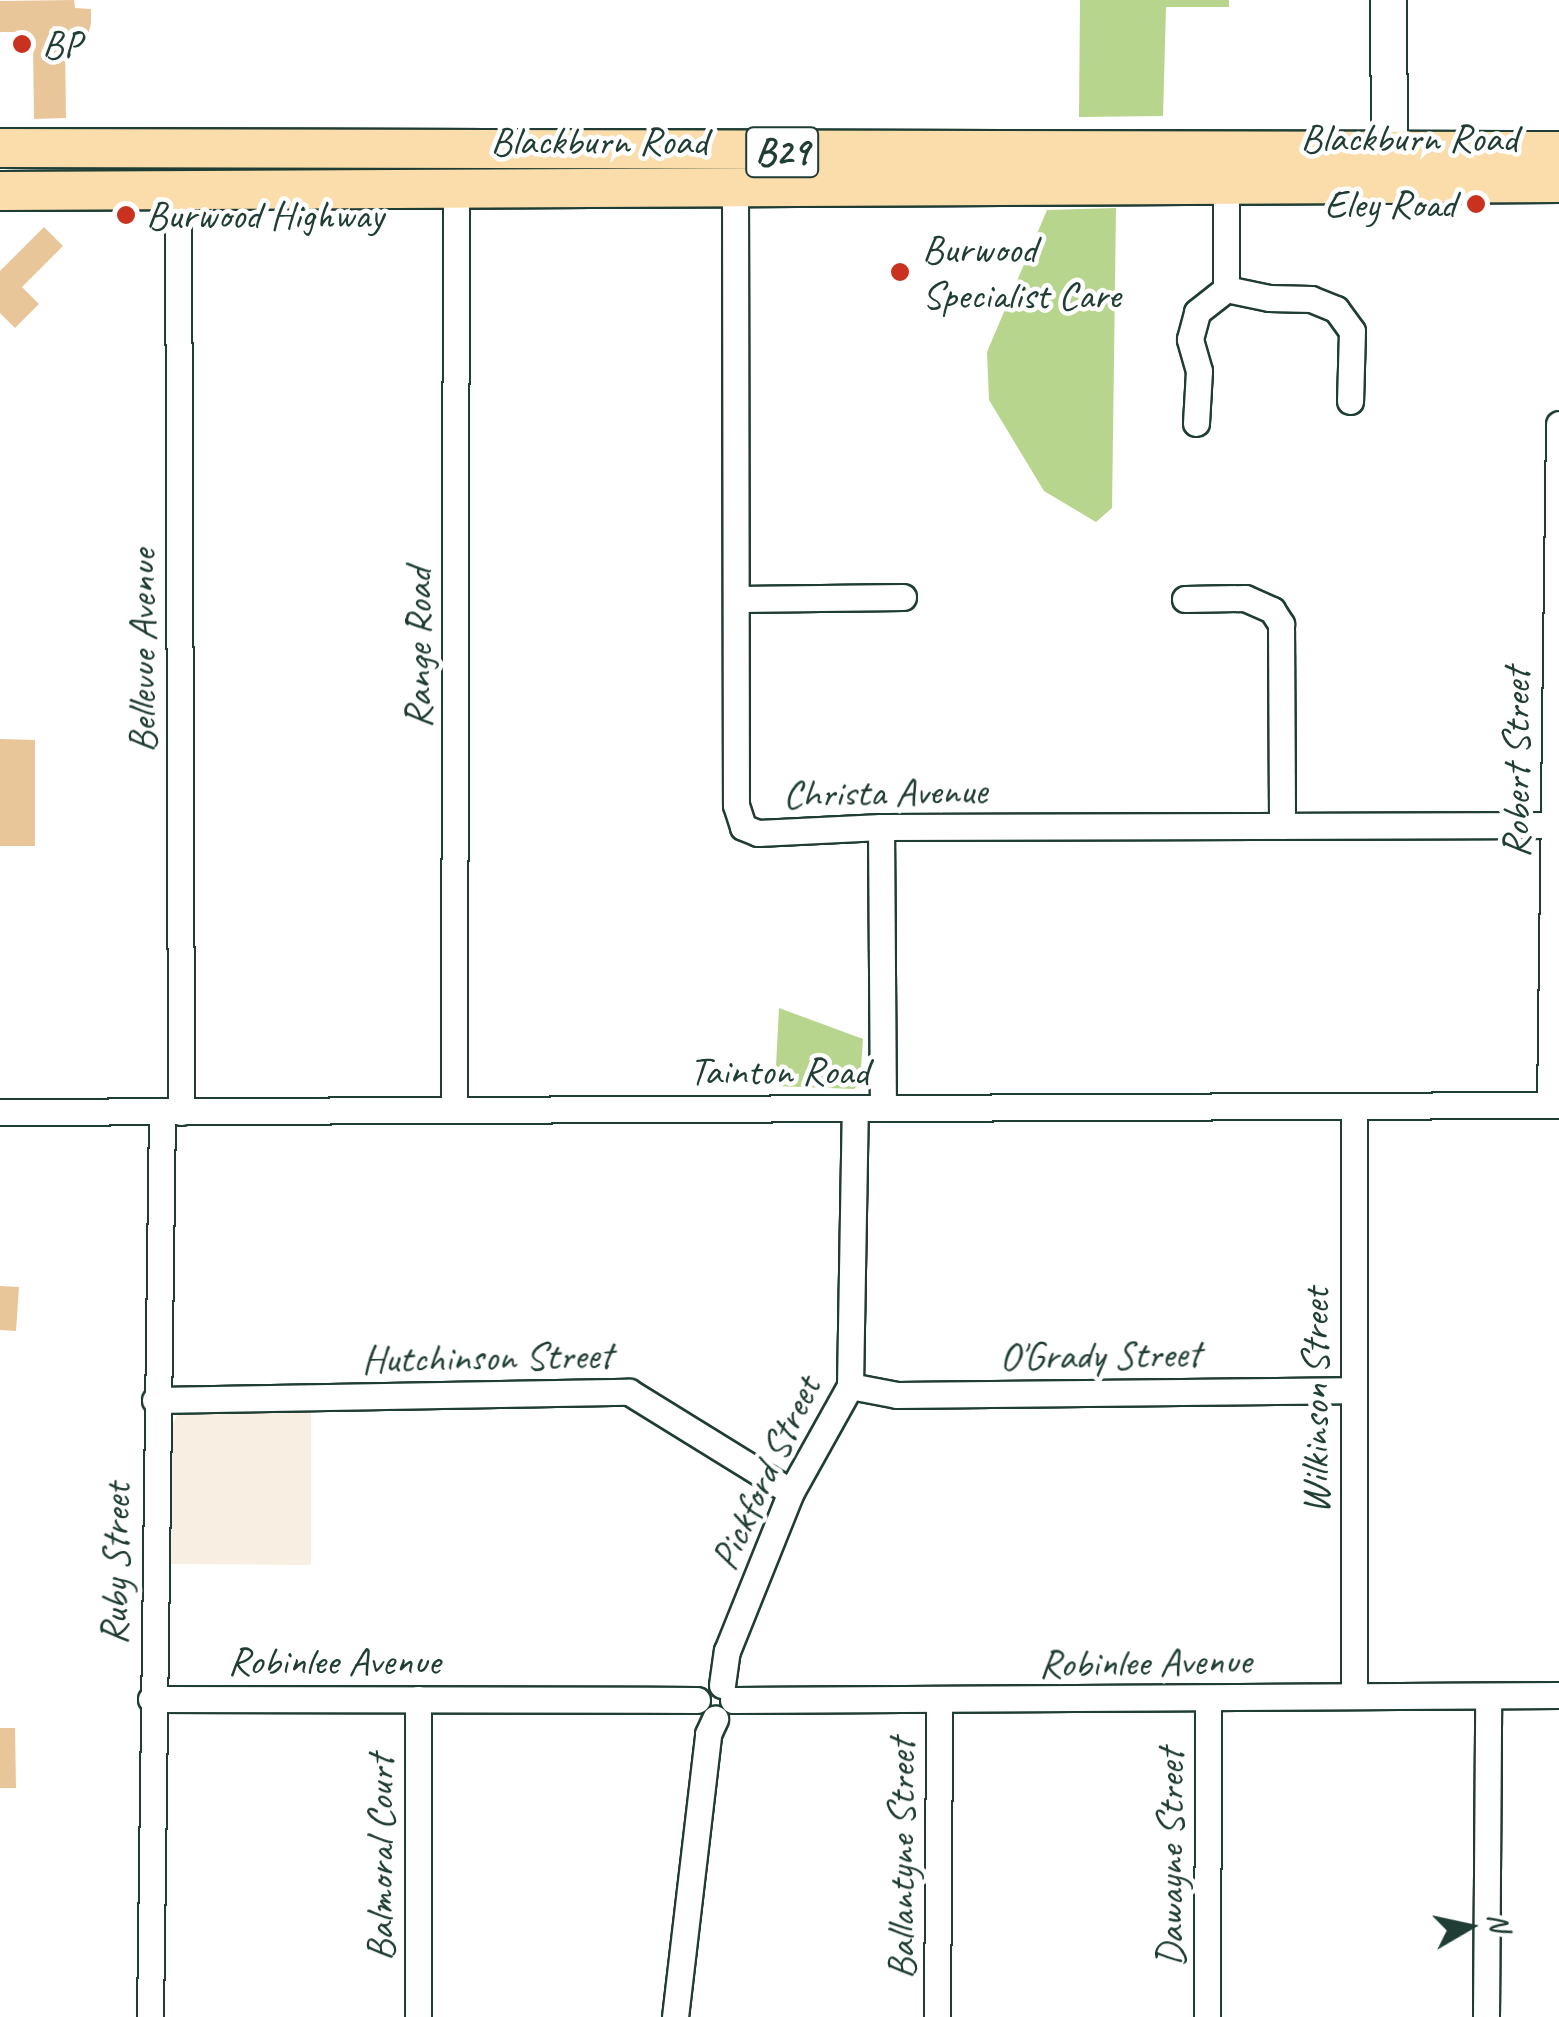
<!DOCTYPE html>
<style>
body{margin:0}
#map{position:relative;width:1559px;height:2017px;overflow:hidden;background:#fff;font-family:Caveat,sans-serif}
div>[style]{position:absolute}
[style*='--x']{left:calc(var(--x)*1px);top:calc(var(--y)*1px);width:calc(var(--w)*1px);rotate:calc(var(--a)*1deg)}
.built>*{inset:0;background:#f8eee1}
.green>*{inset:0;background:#b8d58d}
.building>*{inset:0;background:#e9c69a}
.roads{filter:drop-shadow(2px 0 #1f3d34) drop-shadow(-2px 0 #1f3d34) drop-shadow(0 2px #1f3d34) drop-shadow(0 -2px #1f3d34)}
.minor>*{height:25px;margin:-12.5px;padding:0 12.5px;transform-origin:12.5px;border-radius:12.5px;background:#fff}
.secondary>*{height:35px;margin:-17.5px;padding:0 17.5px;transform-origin:17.5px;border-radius:17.5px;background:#fff}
.primary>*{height:38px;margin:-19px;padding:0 19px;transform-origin:19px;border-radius:19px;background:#fbddab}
.dots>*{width:28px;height:28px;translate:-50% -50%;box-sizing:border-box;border:5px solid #fff;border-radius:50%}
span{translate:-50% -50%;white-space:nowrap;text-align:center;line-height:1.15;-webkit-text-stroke:9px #fff;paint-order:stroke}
.shield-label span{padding:2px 8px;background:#fff;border:2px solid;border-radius:8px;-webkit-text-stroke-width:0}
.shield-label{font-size:38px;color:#1f3d34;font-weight:700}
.poi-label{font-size:40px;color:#1f3d34}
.left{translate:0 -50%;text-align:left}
.right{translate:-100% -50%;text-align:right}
.street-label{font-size:40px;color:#1f3d34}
.north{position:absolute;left:1419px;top:1877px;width:100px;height:100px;-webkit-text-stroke:8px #fff;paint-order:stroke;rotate:81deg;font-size:28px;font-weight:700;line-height:40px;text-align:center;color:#1f3d34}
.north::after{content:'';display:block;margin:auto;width:35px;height:45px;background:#1f3d34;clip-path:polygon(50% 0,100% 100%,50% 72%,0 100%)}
</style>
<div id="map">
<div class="built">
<div style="clip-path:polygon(311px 1407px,311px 1565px,171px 1564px,172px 1425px,177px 1416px,183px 1412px)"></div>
</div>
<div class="green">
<div style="clip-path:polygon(1080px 0,1229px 0,1229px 7px,1166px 7px,1163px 116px,1079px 117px)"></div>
<div style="clip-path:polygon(1116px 208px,1112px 508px,1096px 522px,1044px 491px,989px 400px,987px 352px,1047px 210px)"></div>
<div style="clip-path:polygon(779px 1008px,863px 1039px,860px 1083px,854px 1089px,775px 1086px)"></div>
</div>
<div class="building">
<div style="clip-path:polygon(74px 0,75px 8px,91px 9px,91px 23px,87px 40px,65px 40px,66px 118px,34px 119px,33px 42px,24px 32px,0 32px,0 1px)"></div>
<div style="clip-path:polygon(44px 227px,63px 246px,22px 287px,39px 304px,15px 328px,0 313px,0 271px)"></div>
<div style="clip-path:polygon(0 739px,35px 740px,35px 846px,0 846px)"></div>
<div style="clip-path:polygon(0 1286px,19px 1287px,16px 1331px,0 1330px)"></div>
<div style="clip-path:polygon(0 1728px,15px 1728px,16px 1788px,0 1788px)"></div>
</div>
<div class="roads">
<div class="minor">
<div style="--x:735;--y:185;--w:620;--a:89.91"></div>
<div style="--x:736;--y:805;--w:23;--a:72"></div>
<div style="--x:743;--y:827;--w:16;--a:22"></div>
<div style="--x:758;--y:833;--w:123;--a:-2.8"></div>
<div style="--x:881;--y:827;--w:672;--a:-0.17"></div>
<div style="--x:178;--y:190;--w:922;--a:89.81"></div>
<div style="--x:1226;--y:289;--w:105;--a:-90"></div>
<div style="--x:1196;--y:423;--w:52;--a:-86.7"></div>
<div style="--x:1199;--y:371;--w:33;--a:-106"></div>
<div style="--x:1190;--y:339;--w:28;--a:-75"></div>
<div style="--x:1197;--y:312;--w:37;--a:-38"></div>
<div style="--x:1226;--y:289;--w:44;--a:11.8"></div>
<div style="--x:1269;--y:298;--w:42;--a:1.4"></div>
<div style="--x:1311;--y:299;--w:27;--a:22"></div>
<div style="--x:1336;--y:309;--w:27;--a:54"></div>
<div style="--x:1352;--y:331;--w:70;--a:91.6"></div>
<div style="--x:738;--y:599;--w:165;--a:-0.7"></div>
<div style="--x:1185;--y:599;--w:60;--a:-1"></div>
<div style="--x:1245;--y:598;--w:30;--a:24"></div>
<div style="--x:1272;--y:610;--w:17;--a:57"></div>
<div style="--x:1281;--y:624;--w:202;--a:89.7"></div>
<div style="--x:881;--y:827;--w:281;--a:89.6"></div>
<div style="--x:1550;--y:1104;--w:680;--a:-89.24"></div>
<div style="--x:454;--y:1109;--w:922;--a:-89.88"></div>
<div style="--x:0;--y:1112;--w:1559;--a:-0.26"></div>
<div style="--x:850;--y:1386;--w:48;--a:10.8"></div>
<div style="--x:897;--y:1395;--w:454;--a:-0.6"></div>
<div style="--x:155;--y:1400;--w:474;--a:-1"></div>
<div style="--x:629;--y:1392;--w:190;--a:31.7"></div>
<div style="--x:722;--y:1685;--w:34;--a:-82"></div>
<div style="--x:727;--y:1651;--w:171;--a:-68.1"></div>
<div style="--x:791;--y:1492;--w:121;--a:-60.9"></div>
<div style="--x:850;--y:1386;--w:277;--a:-89"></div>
<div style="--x:1354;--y:1696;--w:589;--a:-90"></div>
<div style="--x:151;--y:1699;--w:546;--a:0.1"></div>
<div style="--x:733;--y:1700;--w:826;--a:-0.35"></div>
<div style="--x:150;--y:2017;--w:905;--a:-89.24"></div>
<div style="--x:418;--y:2017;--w:318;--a:-90"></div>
<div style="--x:675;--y:2017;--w:285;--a:-83.3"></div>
<div style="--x:708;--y:1734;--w:17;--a:-65"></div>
<div style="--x:937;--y:2017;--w:315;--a:-89.6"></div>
<div style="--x:1207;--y:2017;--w:317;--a:-89.8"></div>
<div style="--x:1486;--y:2017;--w:321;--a:-89.6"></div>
</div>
<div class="secondary">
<div style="--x:1388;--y:0;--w:150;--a:89.6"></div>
</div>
<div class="primary">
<div style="--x:0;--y:148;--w:1559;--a:0.11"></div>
<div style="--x:0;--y:191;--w:1559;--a:-0.29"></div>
</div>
</div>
<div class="dots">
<div style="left:22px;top:44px;background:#c8321e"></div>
<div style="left:1476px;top:204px;background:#c8321e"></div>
<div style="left:126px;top:215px;background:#c8321e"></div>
<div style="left:900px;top:272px;background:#c8321e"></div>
</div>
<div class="shield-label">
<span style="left:782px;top:152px">B29</span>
</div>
<div class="poi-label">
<span class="left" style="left:42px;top:44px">BP</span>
<span class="right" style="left:1456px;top:204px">Eley Road</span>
<span class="left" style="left:146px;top:215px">Burwood Highway</span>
<span class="left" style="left:922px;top:272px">Burwood<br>Specialist Care</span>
</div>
<div class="street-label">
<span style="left:1409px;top:138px">Blackburn Road</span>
<span style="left:599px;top:141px">Blackburn Road</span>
<span style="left:418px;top:648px;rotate:-90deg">Range Road</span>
<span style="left:142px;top:651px;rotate:-90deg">Bellevue Avenue</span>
<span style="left:1516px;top:763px;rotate:-90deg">Robert Street</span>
<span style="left:885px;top:792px;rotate:-1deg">Christa Avenue</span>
<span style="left:779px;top:1071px">Tainton Road</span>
<span style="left:1100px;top:1355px;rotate:-1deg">O'Grady Street</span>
<span style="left:487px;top:1357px;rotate:-1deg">Hutchinson Street</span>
<span style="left:1315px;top:1401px;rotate:-90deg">Wilkinson Street</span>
<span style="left:765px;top:1473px;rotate:-65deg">Pickford Street</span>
<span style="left:115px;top:1564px;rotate:-89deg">Ruby Street</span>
<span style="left:334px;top:1661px">Robinlee Avenue</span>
<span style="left:1145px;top:1662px;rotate:-1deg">Robinlee Avenue</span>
<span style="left:380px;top:1858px;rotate:-90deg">Balmoral Court</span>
<span style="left:1170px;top:1858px;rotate:-90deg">Dawayne Street</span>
<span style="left:901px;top:1859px;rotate:-90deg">Ballantyne Street</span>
</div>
<div class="north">N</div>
</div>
